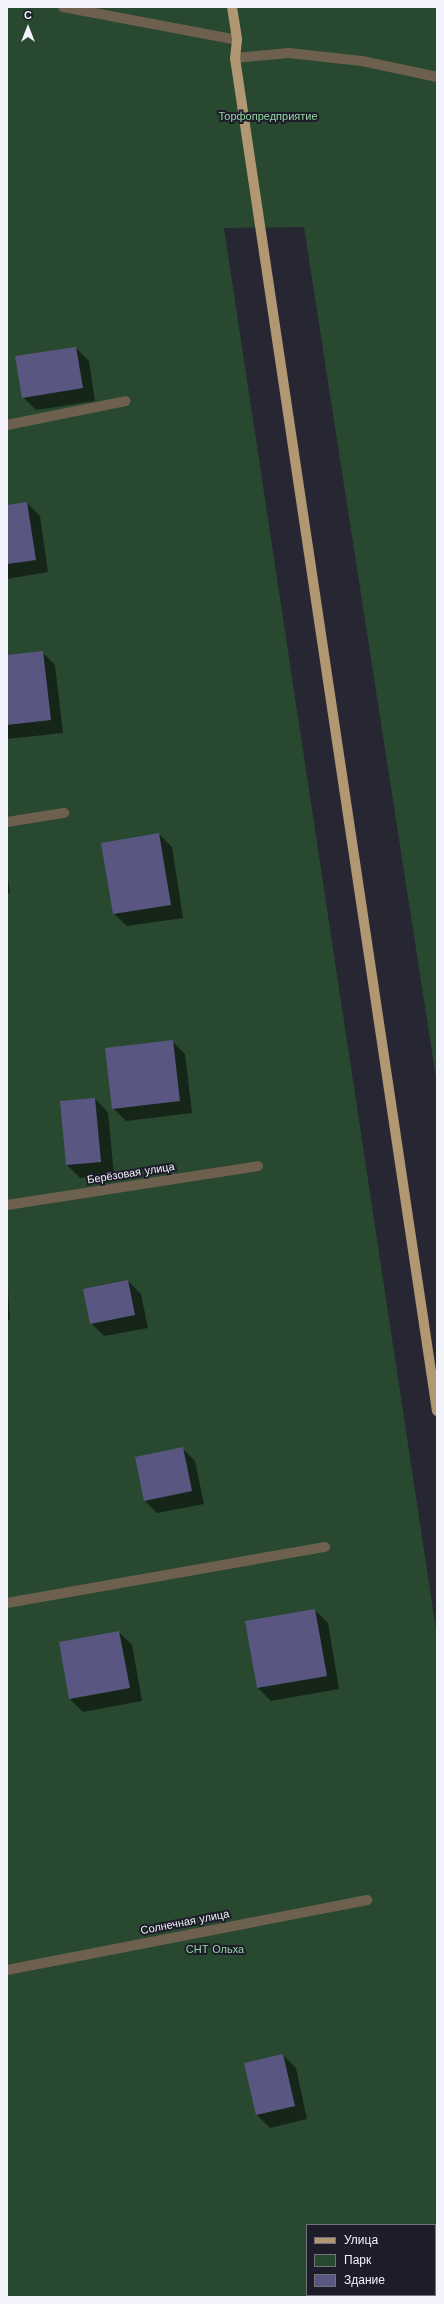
<!DOCTYPE html>
<meta charset="utf-8">
<style>
body{margin:0}
#map{position:relative;width:444px;height:2304px;overflow:hidden;background:#272733;font-family:"Work Sans",sans-serif}
div>[style]{position:absolute}
[style*='--x']{left:calc(var(--x)*1px);top:calc(var(--y)*1px);width:calc(var(--w)*1px);rotate:calc(var(--a)*1deg)}
.green>*{inset:0;background:#284830}
.shadow>*{inset:0;background:#0007}
.building>*{inset:0;background:#595782}
.minor>*{height:10px;margin:-5px;padding:0 5px;transform-origin:5px;border-radius:5px;background:#6d604f}
.major>*{height:10px;margin:-5px;padding:0 5px;transform-origin:5px;border-radius:5px;background:#b29773}
span{translate:-50% -50%;white-space:nowrap;text-align:center;line-height:1.15;-webkit-text-stroke:4px #1d1d29;paint-order:stroke}
.park-label{font-size:11px;color:#94d7a3}
.street-label{font-size:11px;color:#f2f2fb}
.frame{position:absolute;inset:0;border:8px solid #f2f2fb;pointer-events:none}
.legend{position:absolute;left:306px;top:2224px;width:130px;height:72px;box-sizing:border-box;background:#1d1d29;border:1px solid #72727d;margin:0;padding:5px 7px;list-style:none;font-size:12px;color:#f2f2fb}
.legend li{display:flex;align-items:center;gap:8px;height:20px}
.legend b{width:20px;border:1px solid #72727d}
.north{position:absolute;left:8px;top:8px;width:40px;height:40px;-webkit-text-stroke:3px #1d1d29;paint-order:stroke;rotate:0deg;font-size:11px;font-weight:700;line-height:16px;text-align:center;color:#f2f2fb}
.north::after{content:'';display:block;margin:auto;width:14px;height:18px;background:#f2f2fb;clip-path:polygon(50% 0,100% 100%,50% 72%,0 100%)}
</style>
<div id="map">
<div class="green">
<div style="clip-path:polygon(evenodd,7px 7px,437px 7px,437px 1084px,304px 227px,224px 228px,437px 1636px,437px 2297px,7px 2297px,7px 7px,307px 2225px,435px 2225px,435px 2295px,307px 2295px,307px 2225px)"></div>
</div>
<div class="shadow">
<div style="clip-path:polygon(76px 348px,89px 361px,95px 401px,36px 410px,23px 397px)"></div>
<div style="clip-path:polygon(27px 503px,40px 516px,48px 572px,7px 579px,7px 506px)"></div>
<div style="clip-path:polygon(42px 652px,55px 665px,63px 733px,7px 739px,7px 656px)"></div>
<div style="clip-path:polygon(159px 834px,172px 847px,183px 918px,127px 926px,114px 914px)"></div>
<div style="clip-path:polygon(7px 871px,10px 893px,7px 893px)"></div>
<div style="clip-path:polygon(172px 1041px,185px 1054px,192px 1113px,126px 1121px,113px 1108px)"></div>
<div style="clip-path:polygon(95px 1099px,108px 1112px,114px 1175px,80px 1178px,67px 1165px)"></div>
<div style="clip-path:polygon(7px 1275px,10px 1320px,7px 1320px)"></div>
<div style="clip-path:polygon(128px 1281px,141px 1294px,148px 1328px,104px 1336px,91px 1323px)"></div>
<div style="clip-path:polygon(182px 1448px,195px 1461px,204px 1504px,157px 1513px,144px 1500px)"></div>
<div style="clip-path:polygon(315px 1610px,328px 1623px,339px 1689px,271px 1701px,258px 1688px)"></div>
<div style="clip-path:polygon(119px 1632px,132px 1645px,142px 1701px,83px 1712px,70px 1699px)"></div>
<div style="clip-path:polygon(283px 2055px,296px 2068px,307px 2119px,270px 2128px,257px 2115px)"></div>
</div>
<div class="building">
<div style="clip-path:polygon(76px 347px,83px 388px,22px 398px,15px 356px)"></div>
<div style="clip-path:polygon(27px 502px,36px 560px,7px 564px,7px 505px)"></div>
<div style="clip-path:polygon(43px 651px,51px 720px,7px 725px,7px 655px)"></div>
<div style="clip-path:polygon(159px 833px,171px 905px,113px 914px,101px 843px)"></div>
<div style="clip-path:polygon(173px 1040px,180px 1101px,112px 1109px,105px 1048px)"></div>
<div style="clip-path:polygon(95px 1098px,101px 1162px,66px 1165px,60px 1101px)"></div>
<div style="clip-path:polygon(128px 1280px,135px 1315px,90px 1324px,83px 1289px)"></div>
<div style="clip-path:polygon(183px 1447px,192px 1491px,144px 1501px,135px 1457px)"></div>
<div style="clip-path:polygon(315px 1609px,327px 1676px,257px 1688px,245px 1621px)"></div>
<div style="clip-path:polygon(119px 1631px,130px 1688px,69px 1699px,59px 1642px)"></div>
<div style="clip-path:polygon(283px 2054px,295px 2106px,256px 2115px,244px 2063px)"></div>
</div>
<div class="minor">
<div style="--x:63;--y:7;--w:177;--a:10.7"></div>
<div style="--x:235;--y:58;--w:54;--a:-5.3"></div>
<div style="--x:289;--y:53;--w:73;--a:6.3"></div>
<div style="--x:362;--y:61;--w:77;--a:12"></div>
<div style="--x:7;--y:425;--w:121;--a:-11.4"></div>
<div style="--x:7;--y:822;--w:58;--a:-9"></div>
<div style="--x:7;--y:1205;--w:254;--a:-8.8"></div>
<div style="--x:7;--y:1603;--w:323;--a:-10"></div>
<div style="--x:7;--y:1970;--w:367;--a:-11"></div>
</div>
<div class="major">
<div style="--x:232;--y:7;--w:33;--a:81"></div>
<div style="--x:237;--y:40;--w:18;--a:96"></div>
<div style="--x:235;--y:58;--w:1368;--a:81.51"></div>
</div>
<div class="park-label">
<span style="left:268px;top:117px">Торфопредприятие</span>
<span style="left:215px;top:1950px">СНТ Ольха</span>
</div>
<div class="street-label">
<span style="left:131px;top:1174px;rotate:-9deg">Берёзовая улица</span>
<span style="left:185px;top:1923px;rotate:-11deg">Солнечная улица</span>
</div>
<div class="frame"></div>
<ul class="legend">
<li><b style="height:5px;background:#b29773"></b>Улица</li>
<li><b style="height:11px;background:#284830"></b>Парк</li>
<li><b style="height:11px;background:#595782"></b>Здание</li>
</ul>
<div class="north">С</div>
</div>
